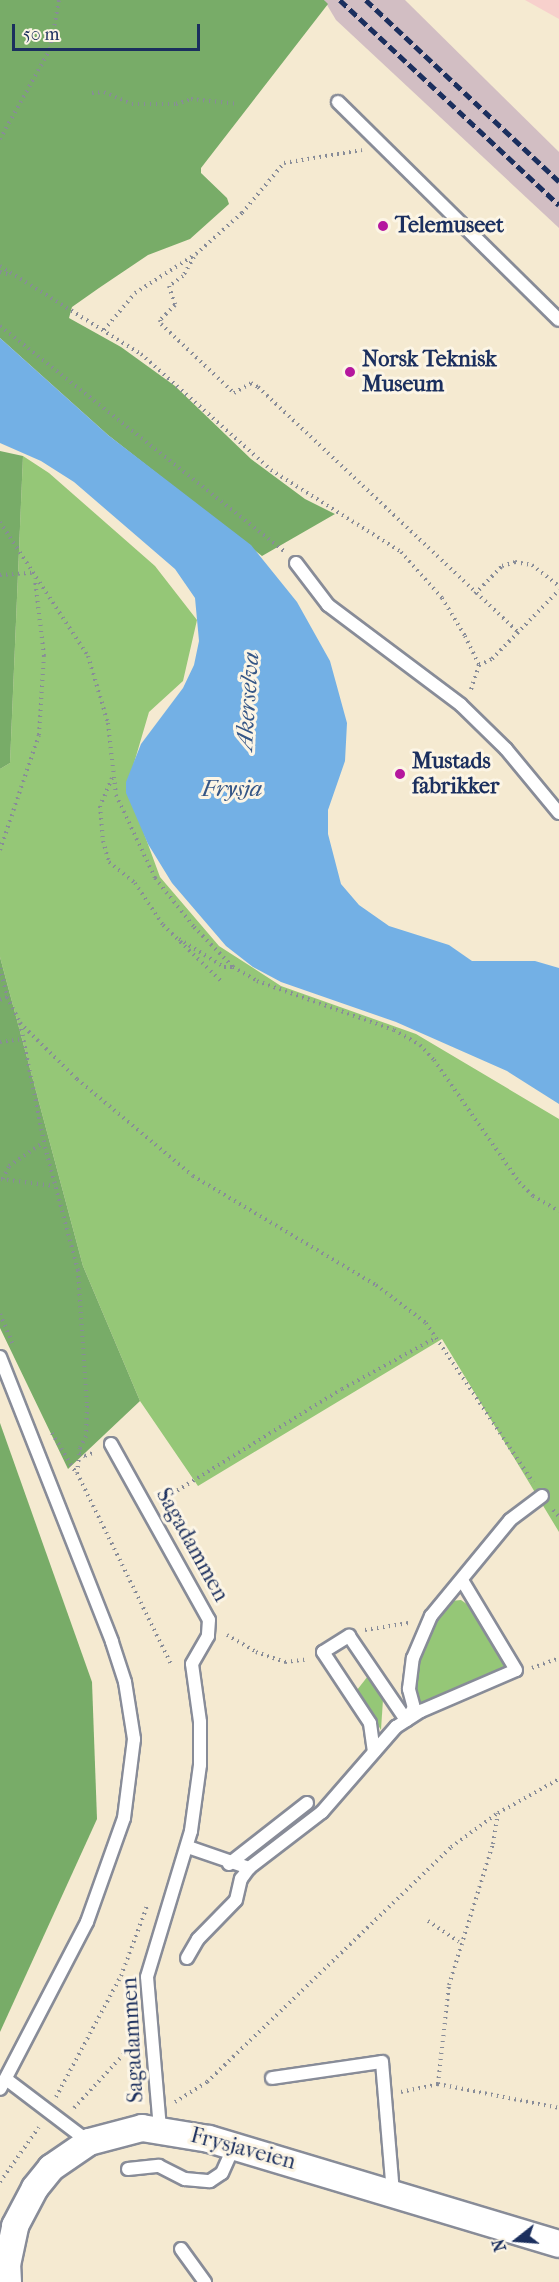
<!DOCTYPE html>
<style>
body{margin:0}
#map{position:relative;width:559px;height:2282px;overflow:hidden;background:#f5ead1;font-family:"IM FELL French Canon",serif}
div>[style]{position:absolute}
[style*='--x']{left:calc(var(--x)*1px);top:calc(var(--y)*1px);width:calc(var(--w)*1px);rotate:calc(var(--a)*1deg)}
.built>*{inset:0;background:#f7d0cc}
.industrial>*{inset:0;background:#d2bec3}
.green>*{inset:0;background:#95c777}
.forest>*{inset:0;background:#78ac68}
.water>*{inset:0;background:#73b0e5}
.path>*{height:4px;margin-top:-2px;transform-origin:0;background:repeating-linear-gradient(90deg,#888c98 0 1.5px,transparent 0 6px)}
.roads{filter:drop-shadow(2px 0 #888c98) drop-shadow(-2px 0 #888c98) drop-shadow(0 2px #888c98) drop-shadow(0 -2px #888c98)}
.service>*{height:12px;margin:-6px;padding:0 6px;transform-origin:6px;border-radius:6px;background:#fff}
.minor>*{height:26px;margin:-13px;padding:0 13px;transform-origin:13px;border-radius:13px;background:#fff}
.rail>*{height:4.5px;margin-top:-2.25px;transform-origin:0;background:repeating-linear-gradient(90deg,#1b2f5e 0 9px,transparent 0 13.5px)}
.dots>*{width:16px;height:16px;translate:-50% -50%;box-sizing:border-box;border:3px solid #fcf5e5;border-radius:50%}
span{translate:-50% -50%;white-space:nowrap;text-align:center;line-height:1.15;-webkit-text-stroke:6px #fcf5e5;paint-order:stroke}
.poi-label{font-size:22px;color:#1b2f5e;font-weight:700}
.left{translate:0 -50%;text-align:left}
.street-label{font-size:22px;color:#1b2f5e}
.water-label{font-size:24px;color:#355686;font-style:italic}
.north{position:absolute;left:487px;top:2210px;width:60px;height:60px;-webkit-text-stroke:4px #fcf5e5;paint-order:stroke;rotate:253deg;font-size:16px;font-weight:700;line-height:24px;text-align:center;color:#1b2f5e}
.north::after{content:'';display:block;margin:auto;width:21px;height:27px;background:#1b2f5e;clip-path:polygon(50% 0,100% 100%,50% 72%,0 100%)}
.scale{position:absolute;left:12px;top:24px;width:188px;height:27px;box-sizing:border-box;border:3px solid #1b2f5e;border-top:0;padding-left:8px;font-size:18px;line-height:21px;white-space:nowrap;color:#1b2f5e;-webkit-text-stroke:4px #fcf5e5;paint-order:stroke}
</style>
<div id="map">
<div class="built">
<div style="clip-path:polygon(525px 0,559px 0,559px 19px)"></div>
</div>
<div class="industrial">
<div style="clip-path:polygon(324px 0,405px 0,559px 152px,559px 228px,336px 20px)"></div>
</div>
<div class="green">
<div style="clip-path:polygon(23px 456px,49px 473px,155px 566px,197px 620px,183px 681px,149px 712px,127px 787px,160px 877px,219px 946px,281px 986px,416px 1034px,559px 1119px,559px 1532px,442px 1339px,198px 1486px,140px 1401px,83px 1266px,0 957px,0 769px,10px 763px)"></div>
<div style="clip-path:polygon(461px 1600px,471px 1607px,503px 1658px,504px 1668px,498px 1675px,418px 1705px,416px 1674px,424px 1647px,442px 1610px,451px 1601px)"></div>
<div style="clip-path:polygon(368px 1676px,383px 1699px,381px 1730px,357px 1690px)"></div>
</div>
<div class="forest">
<div style="clip-path:polygon(0 0,324px 0,328px 4px,201px 168px,201px 173px,227px 198px,229px 204px,190px 239px,148px 255px,99px 288px,72px 307px,69px 318px,121px 347px,175px 386px,251px 459px,305px 499px,335px 514px,262px 556px,108px 435px,0 338px)"></div>
<div style="clip-path:polygon(0 451px,23px 456px,10px 763px,0 769px)"></div>
<div style="clip-path:polygon(0 957px,83px 1266px,140px 1401px,68px 1469px,0 1328px)"></div>
<div style="clip-path:polygon(0 1423px,92px 1682px,97px 1819px,0 2032px)"></div>
</div>
<div class="water">
<div style="clip-path:polygon(0 338px,108px 435px,251px 545px,297px 602px,330px 661px,347px 723px,345px 761px,328px 810px,328px 834px,341px 884px,359px 905px,389px 926px,449px 945px,472px 961px,535px 961px,559px 968px,559px 1104px,507px 1071px,396px 1022px,281px 982px,253px 967px,226px 946px,172px 883px,148px 844px,126px 793px,126px 782px,141px 744px,183px 688px,194px 665px,199px 641px,195px 598px,175px 569px,74px 482px,41px 461px,0 443px)"></div>
</div>
<div class="path">
<div style="--x:92;--y:93;--w:12;--a:-5"></div>
<div style="--x:104;--y:92;--w:30;--a:23"></div>
<div style="--x:132;--y:104;--w:44;--a:0"></div>
<div style="--x:176;--y:104;--w:16;--a:-18"></div>
<div style="--x:191;--y:99;--w:48;--a:5.9"></div>
<div style="--x:0;--y:139;--w:103;--a:-60.9"></div>
<div style="--x:50;--y:49;--w:50;--a:-79.6"></div>
<div style="--x:194;--y:257;--w:22;--a:120"></div>
<div style="--x:183;--y:276;--w:17;--a:144"></div>
<div style="--x:169;--y:286;--w:20;--a:72"></div>
<div style="--x:175;--y:305;--w:21;--a:135"></div>
<div style="--x:160;--y:320;--w:4;--a:76"></div>
<div style="--x:161;--y:324;--w:100;--a:43.4"></div>
<div style="--x:234;--y:393;--w:20;--a:-30"></div>
<div style="--x:251;--y:383;--w:8;--a:30"></div>
<div style="--x:258;--y:387;--w:357;--a:43.3"></div>
<div style="--x:0;--y:266;--w:166;--a:32"></div>
<div style="--x:141;--y:354;--w:174;--a:41.7"></div>
<div style="--x:271;--y:470;--w:154;--a:32.2"></div>
<div style="--x:401;--y:552;--w:62;--a:48.3"></div>
<div style="--x:442;--y:598;--w:44;--a:58.8"></div>
<div style="--x:465;--y:636;--w:32;--a:64"></div>
<div style="--x:479;--y:665;--w:26;--a:108"></div>
<div style="--x:0;--y:272;--w:8;--a:14"></div>
<div style="--x:0;--y:326;--w:364;--a:38.4"></div>
<div style="--x:104;--y:330;--w:48;--a:-50"></div>
<div style="--x:135;--y:293;--w:72;--a:-32.6"></div>
<div style="--x:196;--y:254;--w:62;--a:-41.7"></div>
<div style="--x:242;--y:213;--w:65;--a:-50"></div>
<div style="--x:284;--y:163;--w:79;--a:-9.5"></div>
<div style="--x:0;--y:522;--w:160;--a:56.7"></div>
<div style="--x:88;--y:656;--w:70;--a:73.4"></div>
<div style="--x:108;--y:723;--w:72;--a:83.7"></div>
<div style="--x:116;--y:795;--w:92;--a:64.8"></div>
<div style="--x:155;--y:878;--w:63;--a:51.5"></div>
<div style="--x:194;--y:927;--w:56;--a:45.7"></div>
<div style="--x:233;--y:967;--w:28;--a:30"></div>
<div style="--x:257;--y:981;--w:145;--a:19.7"></div>
<div style="--x:394;--y:1030;--w:30;--a:30"></div>
<div style="--x:420;--y:1045;--w:21;--a:47"></div>
<div style="--x:434;--y:1060;--w:149;--a:55.1"></div>
<div style="--x:519;--y:1182;--w:20;--a:45"></div>
<div style="--x:533;--y:1196;--w:30;--a:30"></div>
<div style="--x:0;--y:575;--w:32;--a:-4"></div>
<div style="--x:475;--y:594;--w:39;--a:-46"></div>
<div style="--x:502;--y:566;--w:14;--a:-17"></div>
<div style="--x:515;--y:562;--w:17;--a:10"></div>
<div style="--x:532;--y:565;--w:34;--a:38"></div>
<div style="--x:479;--y:665;--w:14;--a:-25"></div>
<div style="--x:492;--y:659;--w:96;--a:-45.8"></div>
<div style="--x:112;--y:778;--w:30;--a:113"></div>
<div style="--x:100;--y:806;--w:35;--a:85"></div>
<div style="--x:103;--y:841;--w:22;--a:74"></div>
<div style="--x:109;--y:862;--w:33;--a:39"></div>
<div style="--x:135;--y:883;--w:50;--a:56.3"></div>
<div style="--x:163;--y:925;--w:83;--a:44"></div>
<div style="--x:0;--y:850;--w:121;--a:-71.3"></div>
<div style="--x:39;--y:735;--w:79;--a:-86.4"></div>
<div style="--x:44;--y:656;--w:78;--a:-96.7"></div>
<div style="--x:179;--y:939;--w:53;--a:31.9"></div>
<div style="--x:224;--y:967;--w:8;--a:0"></div>
<div style="--x:0;--y:968;--w:30;--a:76"></div>
<div style="--x:7;--y:997;--w:29;--a:63"></div>
<div style="--x:20;--y:1023;--w:80;--a:44.5"></div>
<div style="--x:77;--y:1079;--w:151;--a:39.9"></div>
<div style="--x:193;--y:1176;--w:213;--a:30.8"></div>
<div style="--x:376;--y:1285;--w:63;--a:37.2"></div>
<div style="--x:426;--y:1323;--w:192;--a:56.1"></div>
<div style="--x:0;--y:1000;--w:8;--a:-23"></div>
<div style="--x:20;--y:1023;--w:126;--a:78.6"></div>
<div style="--x:45;--y:1147;--w:127;--a:75"></div>
<div style="--x:78;--y:1270;--w:136;--a:86.2"></div>
<div style="--x:87;--y:1406;--w:30;--a:92"></div>
<div style="--x:86;--y:1436;--w:13;--a:117"></div>
<div style="--x:80;--y:1448;--w:25;--a:97"></div>
<div style="--x:77;--y:1473;--w:215;--a:63.8"></div>
<div style="--x:0;--y:1042;--w:22;--a:-8"></div>
<div style="--x:1;--y:1179;--w:54;--a:7.4"></div>
<div style="--x:3;--y:1179;--w:14;--a:-65"></div>
<div style="--x:9;--y:1166;--w:42;--a:-34.4"></div>
<div style="--x:0;--y:1314;--w:33;--a:67"></div>
<div style="--x:52;--y:1433;--w:47;--a:59"></div>
<div style="--x:79;--y:1453;--w:7;--a:27"></div>
<div style="--x:85;--y:1456;--w:11;--a:-22"></div>
<div style="--x:162;--y:1500;--w:211;--a:-31.7"></div>
<div style="--x:342;--y:1389;--w:108;--a:-28.7"></div>
<div style="--x:553;--y:1510;--w:9;--a:49"></div>
<div style="--x:365;--y:1630;--w:44;--a:-9.2"></div>
<div style="--x:227;--y:1635;--w:34;--a:30"></div>
<div style="--x:256;--y:1652;--w:31;--a:19"></div>
<div style="--x:285;--y:1662;--w:23;--a:-7"></div>
<div style="--x:532;--y:1668;--w:29;--a:-20"></div>
<div style="--x:428;--y:1921;--w:37;--a:34"></div>
<div style="--x:438;--y:2084;--w:100;--a:-83.7"></div>
<div style="--x:449;--y:1985;--w:148;--a:-72.7"></div>
<div style="--x:493;--y:1844;--w:31;--a:-81"></div>
<div style="--x:401;--y:2092;--w:38;--a:-12"></div>
<div style="--x:438;--y:2084;--w:123;--a:11.2"></div>
<div style="--x:56;--y:2097;--w:137;--a:-61.8"></div>
<div style="--x:121;--y:1976;--w:75;--a:-69.6"></div>
<div style="--x:175;--y:2102;--w:38;--a:-32"></div>
<div style="--x:207;--y:2082;--w:339;--a:-43.9"></div>
<div style="--x:451;--y:1847;--w:58;--a:-35.9"></div>
<div style="--x:498;--y:1813;--w:70;--a:-29.1"></div>
<div style="--x:74;--y:2108;--w:88;--a:-47.3"></div>
<div style="--x:0;--y:2182;--w:67;--a:-54.7"></div>
</div>
<div class="roads">
<div class="service">
<div style="--x:338;--y:102;--w:310;--a:44.6"></div>
<div style="--x:296;--y:563;--w:53;--a:52.7"></div>
<div style="--x:328;--y:605;--w:166;--a:36.9"></div>
<div style="--x:461;--y:705;--w:63;--a:44.4"></div>
<div style="--x:506;--y:749;--w:83;--a:50.4"></div>
<div style="--x:0;--y:1357;--w:306;--a:68.5"></div>
<div style="--x:112;--y:1642;--w:42;--a:72"></div>
<div style="--x:125;--y:1682;--w:58;--a:81"></div>
<div style="--x:134;--y:1739;--w:80;--a:97.2"></div>
<div style="--x:124;--y:1818;--w:110;--a:109.6"></div>
<div style="--x:87;--y:1922;--w:188;--a:117.5"></div>
<div style="--x:111;--y:1444;--w:201;--a:60.9"></div>
<div style="--x:209;--y:1620;--w:16;--a:94"></div>
<div style="--x:208;--y:1636;--w:32;--a:120"></div>
<div style="--x:192;--y:1664;--w:59;--a:82.1"></div>
<div style="--x:200;--y:1722;--w:43;--a:90"></div>
<div style="--x:200;--y:1765;--w:67;--a:97.8"></div>
<div style="--x:191;--y:1831;--w:152;--a:106.8"></div>
<div style="--x:147;--y:1977;--w:152;--a:85.1"></div>
<div style="--x:407;--y:1719;--w:13;--a:-58"></div>
<div style="--x:414;--y:1708;--w:20;--a:-105"></div>
<div style="--x:409;--y:1689;--w:31;--a:-83"></div>
<div style="--x:413;--y:1658;--w:46;--a:-66.8"></div>
<div style="--x:431;--y:1616;--w:124;--a:-50.5"></div>
<div style="--x:510;--y:1520;--w:40;--a:-37"></div>
<div style="--x:374;--y:1752;--w:29;--a:-98"></div>
<div style="--x:370;--y:1723;--w:85;--a:-123.5"></div>
<div style="--x:323;--y:1652;--w:31;--a:-32"></div>
<div style="--x:349;--y:1636;--w:102;--a:55.8"></div>
<div style="--x:188;--y:1847;--w:65;--a:19"></div>
<div style="--x:249;--y:1868;--w:92;--a:-37.5"></div>
<div style="--x:322;--y:1812;--w:113;--a:-49"></div>
<div style="--x:396;--y:1727;--w:30;--a:-33"></div>
<div style="--x:421;--y:1711;--w:103;--a:-23.3"></div>
<div style="--x:516;--y:1670;--w:105;--a:-121"></div>
<div style="--x:229;--y:1864;--w:99;--a:-38"></div>
<div style="--x:187;--y:1958;--w:22;--a:-60"></div>
<div style="--x:198;--y:1939;--w:54;--a:-45.7"></div>
<div style="--x:236;--y:1900;--w:22;--a:-77"></div>
<div style="--x:241;--y:1879;--w:14;--a:-54"></div>
<div style="--x:272;--y:2078;--w:111;--a:-8.3"></div>
<div style="--x:382;--y:2062;--w:130;--a:85.2"></div>
<div style="--x:6;--y:2079;--w:104;--a:37.2"></div>
<div style="--x:128;--y:2169;--w:31;--a:-6"></div>
<div style="--x:159;--y:2166;--w:29;--a:27"></div>
<div style="--x:185;--y:2179;--w:25;--a:5"></div>
<div style="--x:210;--y:2181;--w:14;--a:-34"></div>
<div style="--x:222;--y:2173;--w:30;--a:-66"></div>
<div style="--x:181;--y:2249;--w:41;--a:54"></div>
</div>
<div class="minor">
<div style="--x:8;--y:2282;--w:17;--a:-93"></div>
<div style="--x:7;--y:2265;--w:40;--a:-78"></div>
<div style="--x:15;--y:2226;--w:43;--a:-62.2"></div>
<div style="--x:35;--y:2188;--w:26;--a:-51"></div>
<div style="--x:51;--y:2168;--w:46;--a:-34.4"></div>
<div style="--x:89;--y:2142;--w:55;--a:-14.8"></div>
<div style="--x:142;--y:2128;--w:68;--a:9.3"></div>
<div style="--x:209;--y:2139;--w:365;--a:16.7"></div>
</div>
</div>
<div class="rail">
<div style="--x:340;--y:0;--w:300;--a:43.1"></div>
<div style="--x:366;--y:0;--w:265;--a:43.2"></div>
</div>
<div class="dots">
<div style="left:383px;top:226px;background:#b5179e"></div>
<div style="left:350px;top:372px;background:#b5179e"></div>
<div style="left:400px;top:774px;background:#b5179e"></div>
</div>
<div class="poi-label">
<span class="left" style="left:395px;top:226px">Telemuseet</span>
<span class="left" style="left:362px;top:372px">Norsk Teknisk<br>Museum</span>
<span class="left" style="left:412px;top:774px">Mustads<br>fabrikker</span>
</div>
<div class="street-label">
<span style="left:192px;top:1545px;rotate:61deg">Sagadammen</span>
<span style="left:133px;top:2040px;rotate:-93deg">Sagadammen</span>
<span style="left:243px;top:2149px;rotate:15deg">Frysjaveien</span>
</div>
<div class="water-label">
<span style="left:248px;top:701px;rotate:-86deg">Akerselva</span>
<span style="left:232px;top:789px">Frysja</span>
</div>
<div class="north">N</div>
<div class="scale">50 m</div>
</div>
